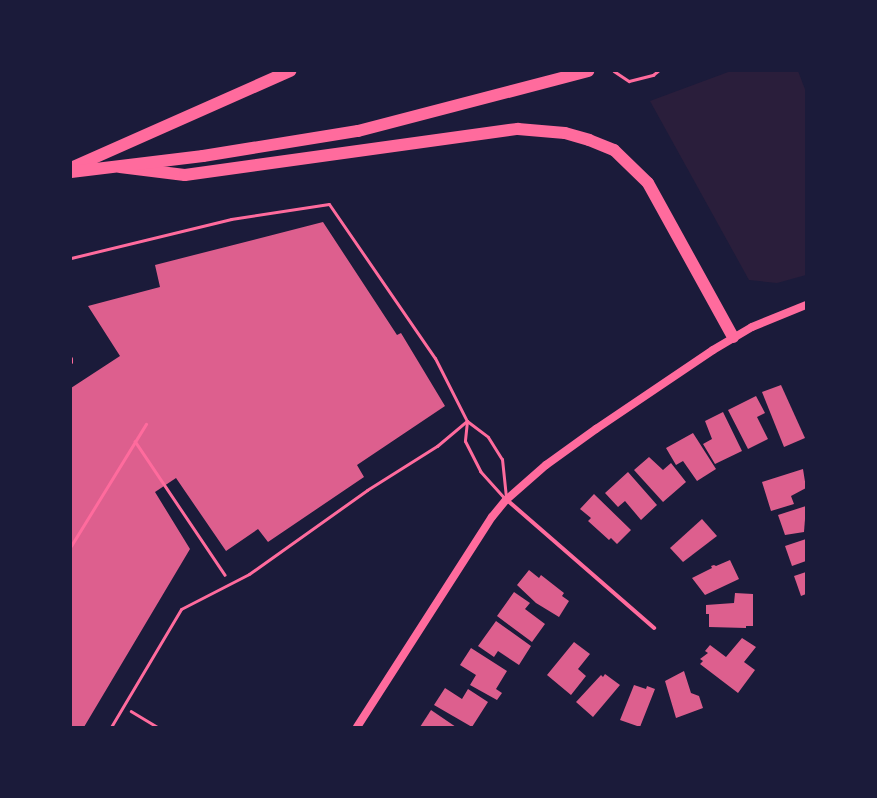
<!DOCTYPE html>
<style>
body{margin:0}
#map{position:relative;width:877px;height:798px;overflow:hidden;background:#1b1b3a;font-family:"Space Grotesk",sans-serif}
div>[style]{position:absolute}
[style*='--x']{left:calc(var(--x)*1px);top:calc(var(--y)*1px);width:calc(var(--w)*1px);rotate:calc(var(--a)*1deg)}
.green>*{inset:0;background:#2a1e3b}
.building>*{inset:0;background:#dd5f8e}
.path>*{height:2.5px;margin:-1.25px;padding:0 1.25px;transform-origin:1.25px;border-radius:1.25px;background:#ff6b9d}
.service>*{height:3px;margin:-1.5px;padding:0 1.5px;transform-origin:1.5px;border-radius:1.5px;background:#ff6b9d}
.minor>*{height:4px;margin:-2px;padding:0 2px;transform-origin:2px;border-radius:2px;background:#ff6b9d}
.secondary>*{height:8px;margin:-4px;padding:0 4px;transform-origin:4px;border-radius:4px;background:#ff6b9d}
.motorway>*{height:12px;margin:-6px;padding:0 6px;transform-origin:6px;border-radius:6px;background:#ff6b9d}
span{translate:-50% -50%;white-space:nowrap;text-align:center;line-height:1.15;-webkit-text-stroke:3px #1b1b3a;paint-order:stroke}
.frame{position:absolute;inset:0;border:72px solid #1b1b3a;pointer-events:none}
</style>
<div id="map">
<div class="green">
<div style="clip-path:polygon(731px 71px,798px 71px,806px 92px,806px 275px,777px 283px,749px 280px,650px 101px)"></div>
</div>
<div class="building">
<div style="clip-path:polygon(323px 222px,397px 335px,401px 333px,445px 406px,357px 465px,364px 477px,268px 542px,258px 529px,226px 551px,176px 478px,155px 492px,190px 549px,84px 727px,71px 727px,71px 388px,120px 356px,88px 306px,160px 287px,155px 265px)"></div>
<div style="clip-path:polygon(781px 385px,805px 438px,784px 447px,762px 392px)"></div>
<div style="clip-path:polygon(756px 396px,765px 413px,757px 417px,768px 439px,748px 449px,728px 410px)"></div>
<div style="clip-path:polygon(723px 412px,742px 451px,715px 464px,703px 444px,712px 439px,705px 421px)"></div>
<div style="clip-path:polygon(693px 433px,716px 469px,697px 481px,683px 461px,676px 465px,666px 448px)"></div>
<div style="clip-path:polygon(649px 457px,663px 470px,671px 463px,686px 482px,663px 502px,634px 470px)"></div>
<div style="clip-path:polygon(803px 469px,806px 488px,791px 496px,794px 504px,771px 511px,762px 482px)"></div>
<div style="clip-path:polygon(628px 472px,657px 505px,641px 520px,625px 501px,618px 507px,605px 493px)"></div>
<div style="clip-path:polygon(594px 494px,631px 530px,617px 544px,611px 538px,609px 540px,588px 521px,591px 518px,580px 509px)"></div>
<div style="clip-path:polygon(806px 506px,804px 532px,785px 535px,778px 515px)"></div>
<div style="clip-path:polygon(702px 519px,717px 536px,683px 562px,670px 548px)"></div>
<div style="clip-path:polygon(806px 539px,806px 561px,792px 566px,785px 546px)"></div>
<div style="clip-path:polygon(730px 560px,739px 579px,705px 595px,692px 578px,712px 568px,711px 566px,714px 565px,716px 566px)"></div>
<div style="clip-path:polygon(529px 570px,539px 578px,541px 575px,564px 593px,562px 596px,569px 601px,559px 617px,536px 603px,517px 585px)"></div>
<div style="clip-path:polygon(806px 572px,806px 594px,801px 596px,794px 576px)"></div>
<div style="clip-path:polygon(514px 592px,530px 603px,525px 609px,545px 624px,532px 642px,497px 616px)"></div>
<div style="clip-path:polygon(735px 593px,753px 594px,753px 626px,746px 626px,746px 628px,709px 627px,709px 614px,706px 614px,706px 605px,734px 603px)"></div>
<div style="clip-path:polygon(496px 621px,531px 646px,519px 665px,498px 651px,494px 657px,478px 646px)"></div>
<div style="clip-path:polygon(742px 638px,756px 647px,744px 662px,755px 670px,738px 693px,700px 664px,703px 661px,700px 659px,708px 653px,705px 651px,710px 645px,726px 657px)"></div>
<div style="clip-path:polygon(574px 642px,590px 654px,578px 669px,586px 676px,571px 695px,547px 675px)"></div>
<div style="clip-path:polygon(471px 648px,507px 671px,496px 689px,502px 693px,497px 700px,470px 685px,476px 675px,460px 665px)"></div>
<div style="clip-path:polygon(684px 671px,691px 693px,699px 696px,703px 708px,676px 718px,665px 681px)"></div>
<div style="clip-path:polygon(605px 674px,620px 685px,593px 717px,576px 702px,601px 675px,603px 677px)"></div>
<div style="clip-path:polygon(634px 685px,646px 689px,647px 686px,655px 689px,640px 727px,620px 720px)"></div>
<div style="clip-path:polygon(445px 688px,462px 699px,468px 689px,488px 702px,472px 727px,434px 705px)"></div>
<div style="clip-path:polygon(431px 710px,456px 727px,420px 727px)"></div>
</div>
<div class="path">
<div style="--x:614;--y:71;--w:18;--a:34"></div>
<div style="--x:629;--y:81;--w:25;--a:-14"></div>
<div style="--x:653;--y:75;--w:6;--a:-39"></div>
<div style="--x:135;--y:441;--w:161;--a:56.1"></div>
<div style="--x:71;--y:546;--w:143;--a:-58.4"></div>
<div style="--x:131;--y:711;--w:31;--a:31"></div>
</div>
<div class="service">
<div style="--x:71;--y:258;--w:165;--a:-13.7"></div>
<div style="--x:231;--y:219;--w:99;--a:-8.7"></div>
<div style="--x:329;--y:204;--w:187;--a:55.5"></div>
<div style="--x:435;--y:358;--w:71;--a:63.1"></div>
<div style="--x:467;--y:421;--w:26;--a:37"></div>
<div style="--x:488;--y:437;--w:26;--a:58"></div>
<div style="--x:502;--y:459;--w:39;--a:84"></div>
<div style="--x:71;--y:358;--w:4;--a:90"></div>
<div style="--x:467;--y:421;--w:20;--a:96"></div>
<div style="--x:465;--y:441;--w:34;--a:63"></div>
<div style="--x:480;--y:471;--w:39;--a:48"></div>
<div style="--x:111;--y:727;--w:137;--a:-59.3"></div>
<div style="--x:181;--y:609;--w:76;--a:-27.2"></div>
<div style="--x:249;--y:574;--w:145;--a:-35.4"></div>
<div style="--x:367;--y:490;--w:83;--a:-32.2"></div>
<div style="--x:437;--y:446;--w:39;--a:-40"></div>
</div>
<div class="minor">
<div style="--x:507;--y:500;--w:195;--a:41"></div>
</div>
<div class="secondary">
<div style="--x:357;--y:727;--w:250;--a:-57.3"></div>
<div style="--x:492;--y:517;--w:22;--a:-51"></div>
<div style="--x:506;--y:500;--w:53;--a:-41.2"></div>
<div style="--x:546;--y:465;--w:62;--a:-35.8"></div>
<div style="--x:596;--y:429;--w:141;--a:-34"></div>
<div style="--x:713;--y:350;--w:45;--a:-30.5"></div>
<div style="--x:752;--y:327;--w:58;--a:-22.2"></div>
</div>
<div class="motorway">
<div style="--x:120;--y:167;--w:65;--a:7"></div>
<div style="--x:185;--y:175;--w:336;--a:-7.9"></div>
<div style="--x:518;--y:129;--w:47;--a:4.9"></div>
<div style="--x:565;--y:133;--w:25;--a:16"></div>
<div style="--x:589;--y:140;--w:27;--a:22"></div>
<div style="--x:614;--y:150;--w:47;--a:44.1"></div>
<div style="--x:648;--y:183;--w:176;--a:61.1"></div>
<div style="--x:71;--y:168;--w:240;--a:-23.9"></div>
<div style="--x:71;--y:172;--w:133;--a:-6.9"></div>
<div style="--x:203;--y:156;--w:157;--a:-9.2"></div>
<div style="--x:358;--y:131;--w:238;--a:-14.6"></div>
</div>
<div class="frame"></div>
</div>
